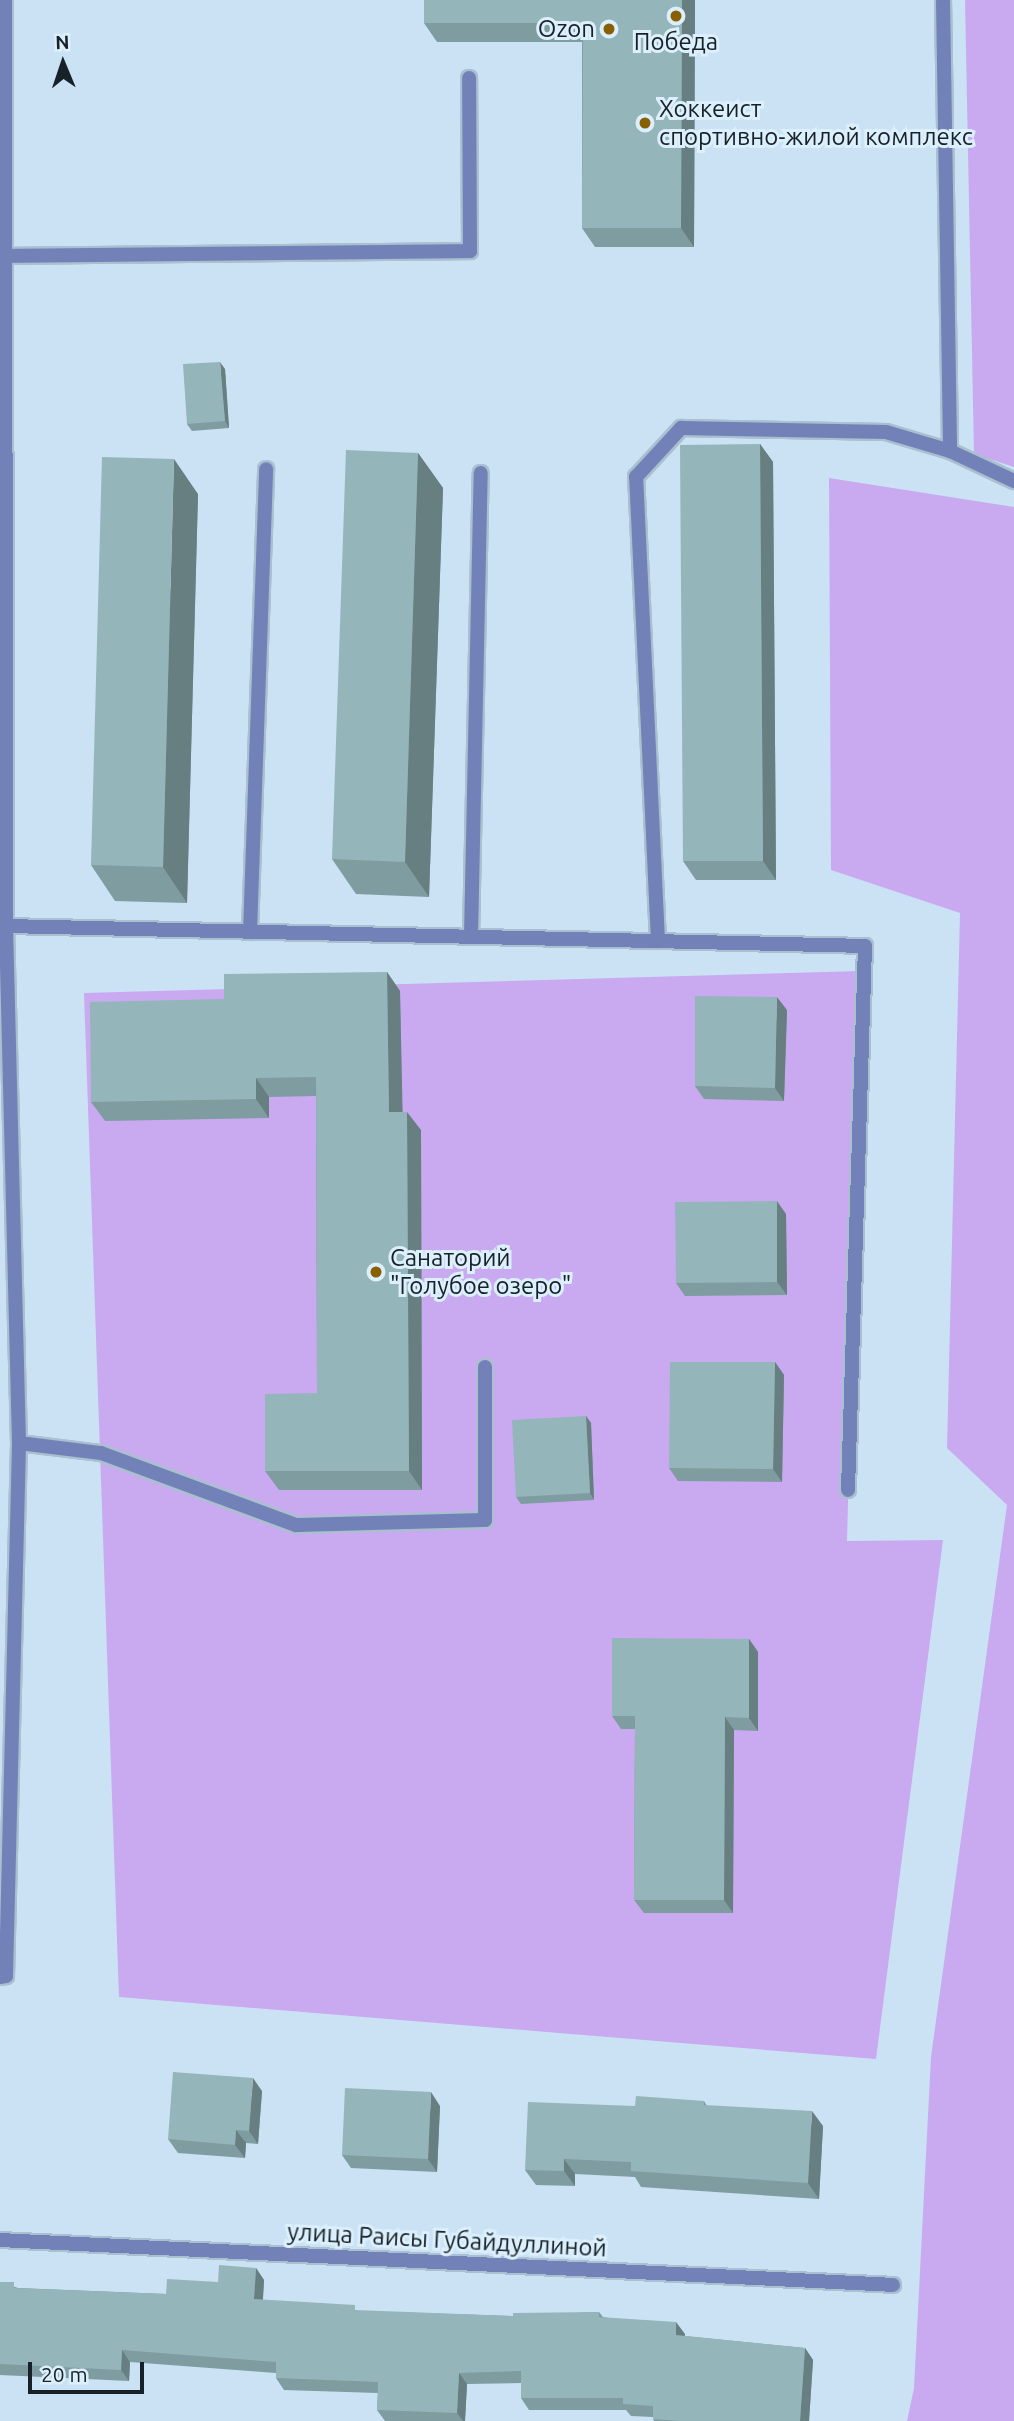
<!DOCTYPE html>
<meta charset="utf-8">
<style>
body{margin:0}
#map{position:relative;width:1014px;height:2421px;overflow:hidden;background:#cae2f4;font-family:Ubuntu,sans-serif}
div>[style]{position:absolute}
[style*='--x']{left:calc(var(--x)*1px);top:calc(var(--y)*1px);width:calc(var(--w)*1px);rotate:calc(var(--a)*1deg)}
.green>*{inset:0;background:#c9aaf1}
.roads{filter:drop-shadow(2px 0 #aabfcf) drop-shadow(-2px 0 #aabfcf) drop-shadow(0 2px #aabfcf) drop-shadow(0 -2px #aabfcf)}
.lane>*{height:14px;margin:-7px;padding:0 7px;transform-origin:7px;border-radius:7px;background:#7281b7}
.street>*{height:14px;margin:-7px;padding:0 7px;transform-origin:7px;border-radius:7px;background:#7281b7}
.wall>*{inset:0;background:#7f9ca0}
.shaded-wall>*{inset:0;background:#687f82}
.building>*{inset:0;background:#94b5ba}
.dots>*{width:19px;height:19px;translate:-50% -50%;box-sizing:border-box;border:4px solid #dbeffd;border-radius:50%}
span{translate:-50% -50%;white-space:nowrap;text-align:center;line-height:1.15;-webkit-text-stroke:6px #dbeffd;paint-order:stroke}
.poi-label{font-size:24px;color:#182127}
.right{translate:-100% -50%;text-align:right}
.left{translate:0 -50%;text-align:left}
.street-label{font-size:24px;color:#182127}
.north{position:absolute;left:28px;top:28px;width:70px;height:70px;-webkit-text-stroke:5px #dbeffd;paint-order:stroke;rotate:358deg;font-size:19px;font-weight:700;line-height:28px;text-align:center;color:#182127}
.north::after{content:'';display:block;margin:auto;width:24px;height:32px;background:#182127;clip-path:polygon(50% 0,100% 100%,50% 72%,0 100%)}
.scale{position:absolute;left:28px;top:2362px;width:116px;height:32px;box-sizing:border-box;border:4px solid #182127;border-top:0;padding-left:9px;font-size:21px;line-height:24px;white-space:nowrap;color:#182127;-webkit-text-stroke:5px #dbeffd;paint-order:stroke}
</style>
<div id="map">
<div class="green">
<div style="clip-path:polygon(965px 0,1014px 0,1014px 467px,974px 454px)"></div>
<div style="clip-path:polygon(829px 478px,1014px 507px,1014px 2421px,907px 2421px,914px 2388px,931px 2057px,1007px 1505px,947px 1448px,960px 913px,831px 870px)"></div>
<div style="clip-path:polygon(862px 971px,847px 1541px,943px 1540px,876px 2059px,119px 1997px,84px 993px)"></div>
</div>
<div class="roads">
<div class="lane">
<div style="--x:943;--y:0;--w:451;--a:89.1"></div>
<div style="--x:3;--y:256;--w:467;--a:-0.6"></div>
<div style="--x:470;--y:251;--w:173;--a:-90.3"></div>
<div style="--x:250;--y:932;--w:463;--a:-88"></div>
<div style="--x:471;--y:936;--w:463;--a:-88.8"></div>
<div style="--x:658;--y:941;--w:465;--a:-92.7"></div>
<div style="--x:636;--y:477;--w:67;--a:-47.4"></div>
<div style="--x:681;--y:428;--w:205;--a:1.1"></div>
<div style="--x:886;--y:432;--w:67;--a:16.5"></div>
<div style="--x:950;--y:451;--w:71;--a:25.1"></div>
<div style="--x:19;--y:1443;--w:83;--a:7"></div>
<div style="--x:101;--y:1453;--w:208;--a:20.3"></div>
<div style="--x:296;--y:1525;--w:189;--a:-1.5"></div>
<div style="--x:485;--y:1520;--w:153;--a:-90"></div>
</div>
<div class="street">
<div style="--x:6;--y:926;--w:859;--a:1.33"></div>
<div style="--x:865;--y:946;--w:544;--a:91.79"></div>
<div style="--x:0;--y:1977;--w:6;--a:-9"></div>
<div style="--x:6;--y:1976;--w:533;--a:-88.6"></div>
<div style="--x:19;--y:1443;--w:517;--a:-91.44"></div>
<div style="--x:6;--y:926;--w:926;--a:-90.06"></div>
<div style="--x:0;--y:2240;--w:894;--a:2.88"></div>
</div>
</div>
<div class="wall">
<div style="clip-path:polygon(424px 0,695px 0,694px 247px,595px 247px,582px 228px,582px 42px,437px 42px,424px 23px)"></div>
<div style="clip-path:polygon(225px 369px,229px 428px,192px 431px,187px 424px)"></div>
<div style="clip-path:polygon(760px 444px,773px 462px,776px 880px,696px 880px,683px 861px)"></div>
<div style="clip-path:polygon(418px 453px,443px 488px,429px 897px,356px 894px,332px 859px)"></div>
<div style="clip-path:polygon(198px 494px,187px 903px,115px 901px,91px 865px)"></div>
<div style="clip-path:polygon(387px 972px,400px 991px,402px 1112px,421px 1130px,422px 1490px,279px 1490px,265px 1471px,317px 1393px,316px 1096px,269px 1097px,269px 1118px,105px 1121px,91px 1102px,224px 999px)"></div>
<div style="clip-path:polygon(787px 1010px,784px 1101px,704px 1099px,695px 1086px)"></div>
<div style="clip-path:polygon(786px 1214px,787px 1295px,685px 1296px,676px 1283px)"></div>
<div style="clip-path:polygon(775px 1362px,784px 1375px,782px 1482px,678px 1481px,669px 1468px)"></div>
<div style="clip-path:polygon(586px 1416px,591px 1423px,594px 1500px,521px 1504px,516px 1497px)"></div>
<div style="clip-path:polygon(749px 1639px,758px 1652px,758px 1731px,734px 1730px,733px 1913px,644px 1913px,634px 1900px,635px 1729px,621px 1729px,612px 1716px)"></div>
<div style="clip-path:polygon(262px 2091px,258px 2144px,246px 2143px,245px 2158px,178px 2153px,168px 2139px)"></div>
<div style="clip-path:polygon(704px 2101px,707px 2106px,823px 2126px,819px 2199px,641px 2187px,635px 2177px,575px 2174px,575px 2186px,536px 2185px,525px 2170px,635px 2106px)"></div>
<div style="clip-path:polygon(440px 2106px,437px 2172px,351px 2168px,342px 2155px)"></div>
<div style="clip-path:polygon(256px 2268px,264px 2280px,263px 2300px,359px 2311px,513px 2316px,599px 2312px,603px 2317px,685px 2334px,684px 2336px,805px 2348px,813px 2360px,809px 2421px,654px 2421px,653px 2417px,631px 2416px,626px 2410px,529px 2410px,521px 2398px,521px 2383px,467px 2384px,465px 2421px,385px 2421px,377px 2410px,378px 2393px,284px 2390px,276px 2378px,276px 2373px,130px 2362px,129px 2381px,0 2375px,0 2282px,18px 2288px,166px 2294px,218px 2282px)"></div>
</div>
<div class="shaded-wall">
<div style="clip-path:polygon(682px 0,695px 0,694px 247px,681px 228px)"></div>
<div style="clip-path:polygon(220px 362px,225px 369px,229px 428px,225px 421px)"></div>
<div style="clip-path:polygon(760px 444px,773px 462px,776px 880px,763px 861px)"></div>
<div style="clip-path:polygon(418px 453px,443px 488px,429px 897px,405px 862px)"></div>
<div style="clip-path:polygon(174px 459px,198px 494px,187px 903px,163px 867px)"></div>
<div style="clip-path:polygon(387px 972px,400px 991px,403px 1131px,389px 1112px)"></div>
<div style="clip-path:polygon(777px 997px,787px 1010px,784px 1101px,775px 1088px)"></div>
<div style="clip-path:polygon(256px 1078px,269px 1097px,269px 1118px,256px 1099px)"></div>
<div style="clip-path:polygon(407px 1112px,421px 1130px,422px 1490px,409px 1471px)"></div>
<div style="clip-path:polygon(777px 1201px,786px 1214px,787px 1295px,777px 1282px)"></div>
<div style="clip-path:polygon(775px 1362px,784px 1375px,782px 1482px,773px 1469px)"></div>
<div style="clip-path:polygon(586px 1416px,591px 1423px,594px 1500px,590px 1493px)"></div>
<div style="clip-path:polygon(749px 1639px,758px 1652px,758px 1731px,749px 1718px)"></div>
<div style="clip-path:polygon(725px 1717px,734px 1730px,733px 1913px,724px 1900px)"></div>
<div style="clip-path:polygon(253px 2078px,262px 2091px,258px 2144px,249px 2131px)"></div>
<div style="clip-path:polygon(431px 2092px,440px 2106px,437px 2172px,428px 2159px)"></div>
<div style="clip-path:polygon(812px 2111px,823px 2126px,819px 2199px,808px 2183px)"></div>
<div style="clip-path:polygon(236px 2130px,246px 2143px,245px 2158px,235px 2145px)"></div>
<div style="clip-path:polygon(564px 2159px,575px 2174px,575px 2186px,564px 2171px)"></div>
<div style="clip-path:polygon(256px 2268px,264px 2280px,262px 2311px,254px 2299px)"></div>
<div style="clip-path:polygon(676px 2322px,685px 2334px,684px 2347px,676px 2335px)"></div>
<div style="clip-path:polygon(805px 2348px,813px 2360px,809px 2421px,800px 2421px)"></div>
<div style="clip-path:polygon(122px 2350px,130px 2362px,129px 2381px,121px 2370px)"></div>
<div style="clip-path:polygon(459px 2373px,467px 2384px,465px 2421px,463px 2421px,457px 2413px)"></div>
</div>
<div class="building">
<div style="clip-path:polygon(424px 0,682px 0,681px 228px,582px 228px,583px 23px,424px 23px)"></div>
<div style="clip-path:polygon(220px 362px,225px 421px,187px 424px,183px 364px)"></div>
<div style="clip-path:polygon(760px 444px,763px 861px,683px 861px,680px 445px)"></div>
<div style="clip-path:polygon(346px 450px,418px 453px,405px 862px,332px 859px)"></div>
<div style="clip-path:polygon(102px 457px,174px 459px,163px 867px,91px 865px)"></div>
<div style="clip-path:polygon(387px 972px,389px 1112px,407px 1112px,409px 1471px,265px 1471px,265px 1394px,317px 1393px,316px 1077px,256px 1078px,256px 1099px,91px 1102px,90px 1002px,224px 999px,224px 974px)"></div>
<div style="clip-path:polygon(695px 996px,777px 997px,775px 1088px,695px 1086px)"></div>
<div style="clip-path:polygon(777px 1201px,777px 1282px,676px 1283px,675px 1202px)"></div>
<div style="clip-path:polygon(670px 1362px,775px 1362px,773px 1469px,669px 1468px)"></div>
<div style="clip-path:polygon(586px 1416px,590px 1493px,516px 1497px,512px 1420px)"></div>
<div style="clip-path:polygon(612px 1638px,749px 1639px,749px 1718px,725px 1717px,724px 1900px,634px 1900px,635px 1716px,612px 1716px)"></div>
<div style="clip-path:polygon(173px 2072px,253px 2078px,249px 2131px,236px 2130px,235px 2145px,168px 2139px)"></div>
<div style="clip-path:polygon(345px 2088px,431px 2092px,428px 2159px,342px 2155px)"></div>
<div style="clip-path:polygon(636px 2096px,704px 2101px,704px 2105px,812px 2111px,808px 2183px,631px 2171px,631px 2162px,564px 2159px,564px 2171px,525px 2170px,528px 2102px,635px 2106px)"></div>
<div style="clip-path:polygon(219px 2265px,256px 2268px,254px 2299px,355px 2305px,355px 2310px,513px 2316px,513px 2313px,599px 2312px,599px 2317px,676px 2322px,676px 2335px,805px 2348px,800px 2421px,679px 2421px,653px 2419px,653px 2406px,623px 2404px,623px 2398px,521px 2398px,521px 2371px,459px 2373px,457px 2413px,377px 2410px,378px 2382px,276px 2378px,276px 2362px,122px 2350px,121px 2370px,0 2364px,0 2282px,14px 2282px,14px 2288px,166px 2294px,167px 2279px,218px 2282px)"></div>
</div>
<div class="dots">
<div style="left:676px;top:16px;background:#886000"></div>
<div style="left:609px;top:29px;background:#886000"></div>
<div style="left:645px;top:123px;background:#886000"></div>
<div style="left:376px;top:1272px;background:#886000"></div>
</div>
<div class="poi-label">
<span class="right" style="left:595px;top:29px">Ozon</span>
<span style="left:676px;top:42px">Победа</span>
<span class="left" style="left:659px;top:123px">Хоккеист<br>спортивно-жилой комплекс</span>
<span class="left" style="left:390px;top:1272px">Санаторий<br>"Голубое озеро"</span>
</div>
<div class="street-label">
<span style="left:447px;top:2240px;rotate:3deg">улица Раисы Губайдуллиной</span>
</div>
<div class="north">N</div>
<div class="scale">20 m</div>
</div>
